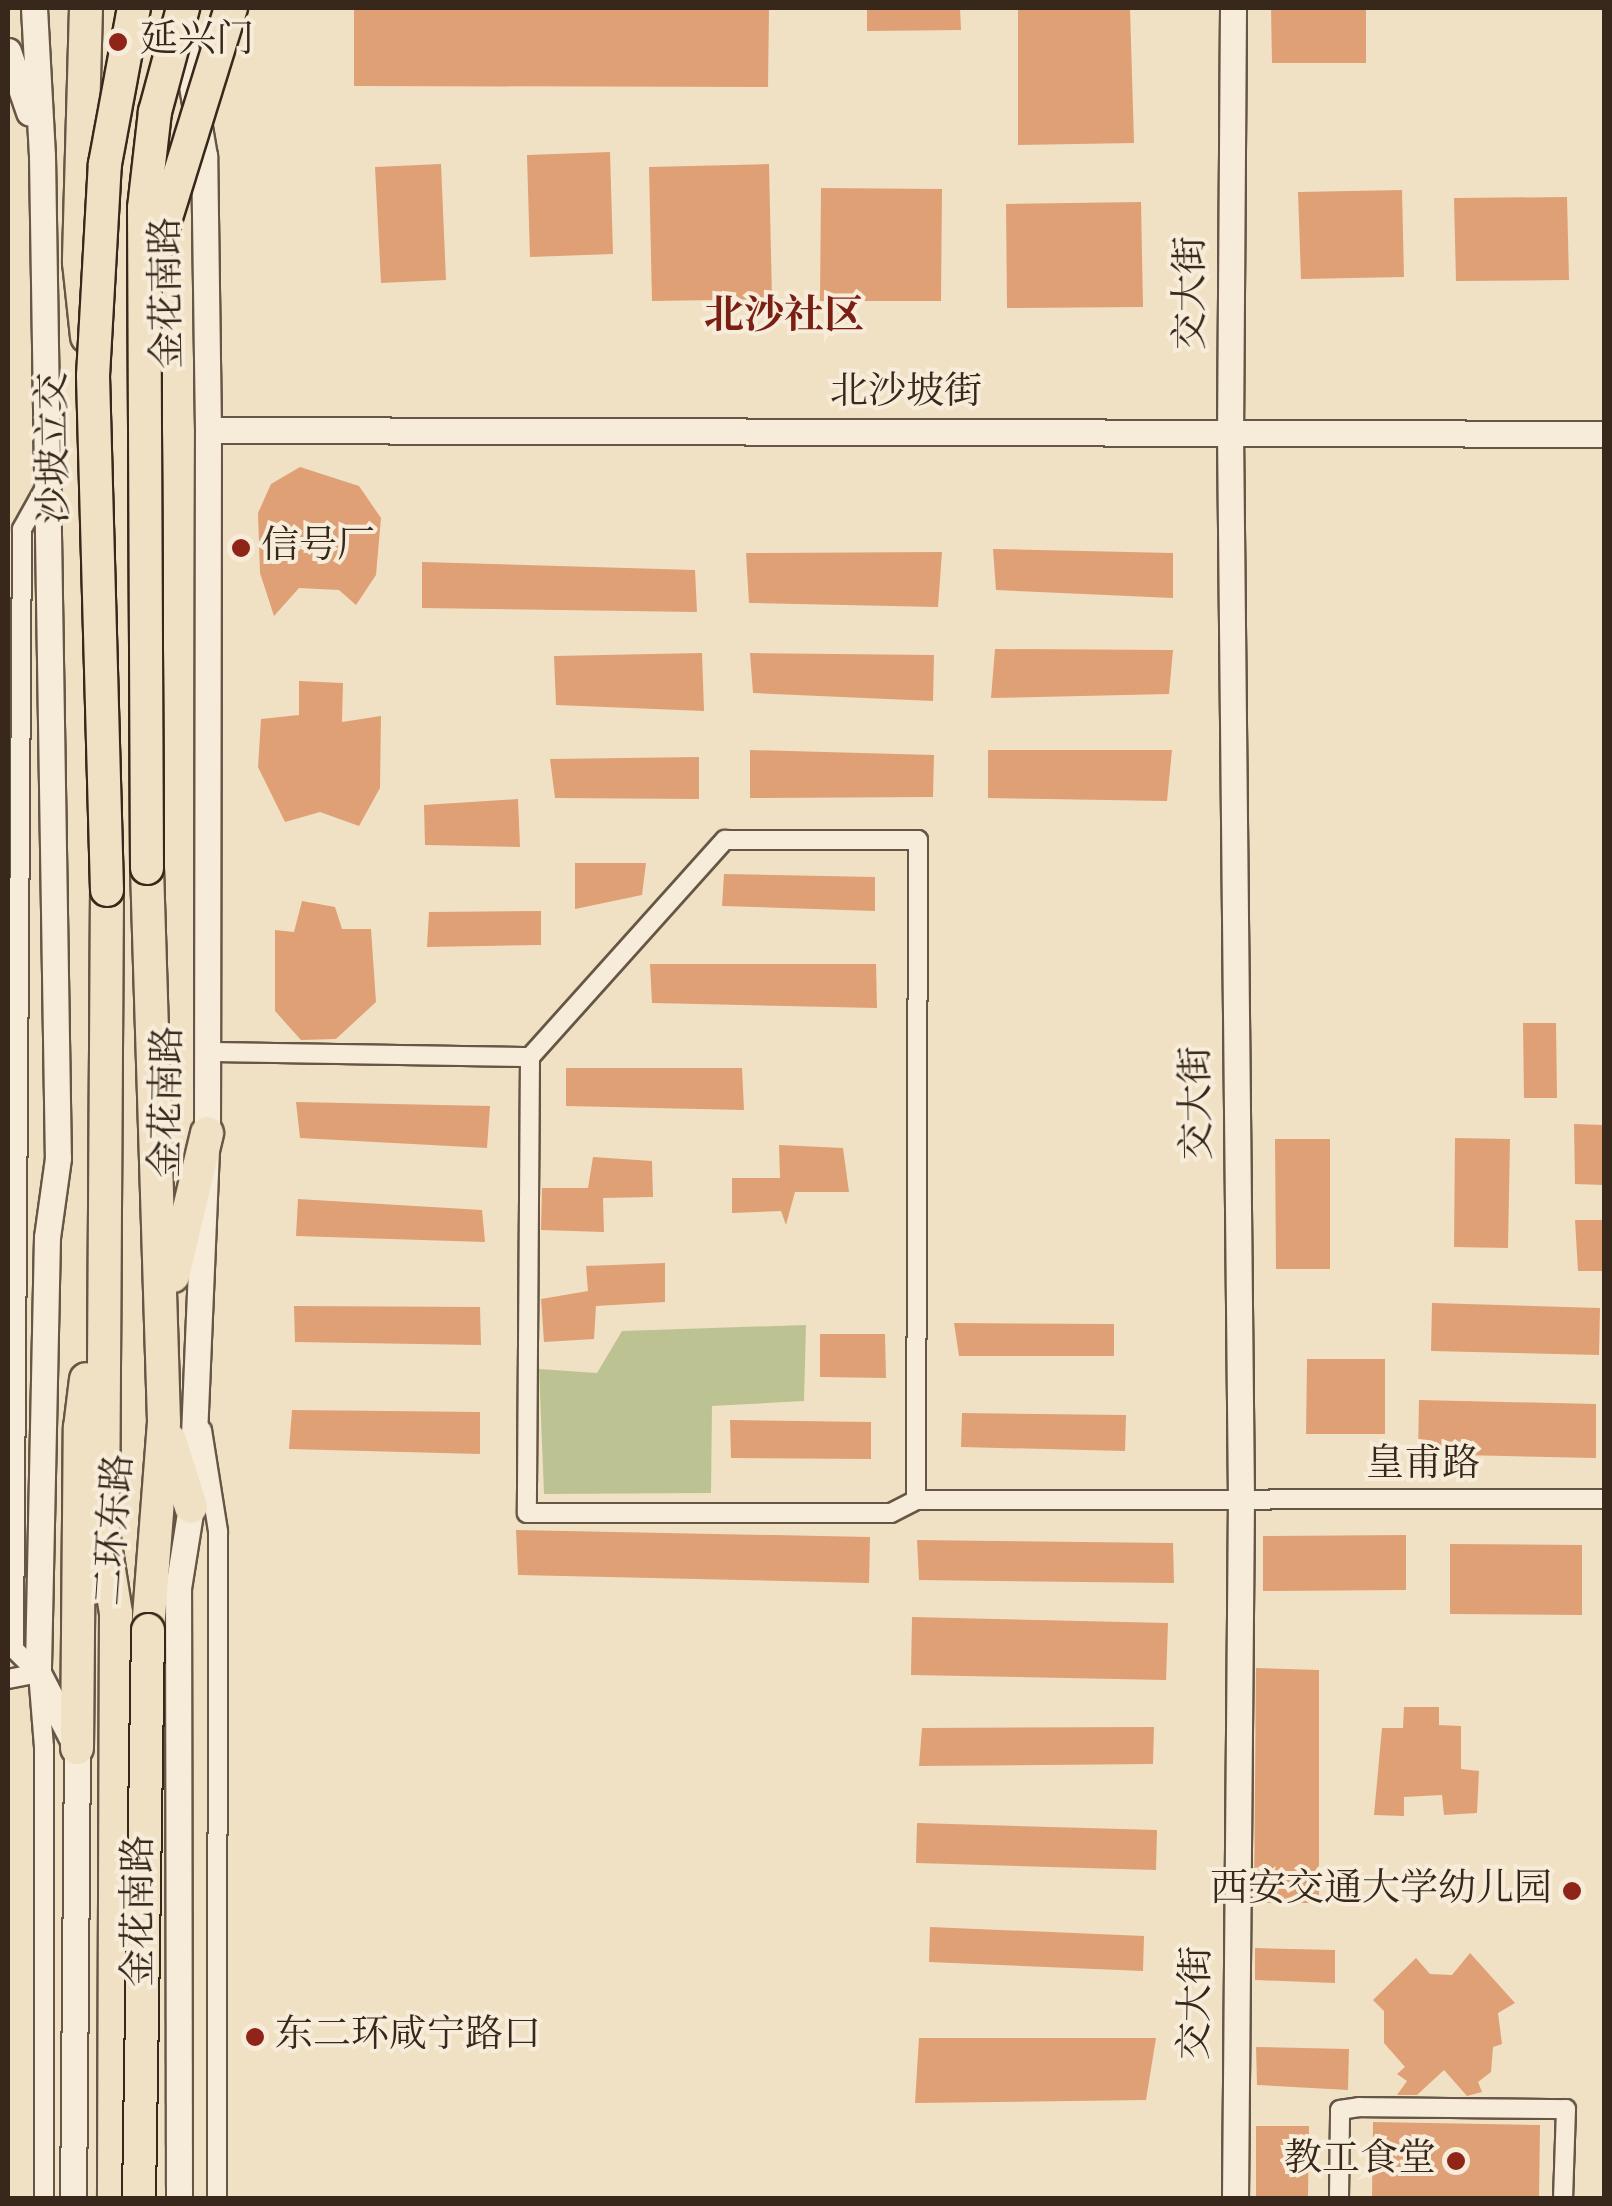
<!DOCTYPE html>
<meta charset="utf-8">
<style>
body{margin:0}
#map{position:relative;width:1612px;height:2206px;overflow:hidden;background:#f1e1c4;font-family:"Old Standard TT","Noto Serif SC",serif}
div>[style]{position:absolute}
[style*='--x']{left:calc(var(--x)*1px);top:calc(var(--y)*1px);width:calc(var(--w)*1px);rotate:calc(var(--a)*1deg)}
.green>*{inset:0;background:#bdc292}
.building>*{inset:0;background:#dfa076}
.roads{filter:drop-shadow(2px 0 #665645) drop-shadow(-2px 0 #665645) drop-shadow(0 2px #665645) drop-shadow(0 -2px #665645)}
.street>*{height:18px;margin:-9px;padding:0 9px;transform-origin:9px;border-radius:9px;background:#f6ecd9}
.secondary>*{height:25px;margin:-12.5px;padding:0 12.5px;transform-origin:12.5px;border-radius:12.5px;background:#f6ecd9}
.highway>*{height:32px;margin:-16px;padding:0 16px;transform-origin:16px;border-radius:16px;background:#f1e1c4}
.bridges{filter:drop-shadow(2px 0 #37281b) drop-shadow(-2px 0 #37281b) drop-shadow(0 2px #37281b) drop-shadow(0 -2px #37281b)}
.highway-bridge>*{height:32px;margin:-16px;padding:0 16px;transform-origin:16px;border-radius:16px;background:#f1e1c4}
.dots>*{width:28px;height:28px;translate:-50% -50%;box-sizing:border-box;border:5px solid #f6ecd9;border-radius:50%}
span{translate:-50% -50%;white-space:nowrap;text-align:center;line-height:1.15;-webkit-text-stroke:8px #f6ecd9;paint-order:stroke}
.poi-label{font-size:38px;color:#37281b}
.left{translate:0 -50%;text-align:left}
.right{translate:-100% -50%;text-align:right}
.street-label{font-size:38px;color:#37281b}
.neighbourhood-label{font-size:40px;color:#7a1f14;font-weight:700}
.frame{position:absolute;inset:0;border:10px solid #37281b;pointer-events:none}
</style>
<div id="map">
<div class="green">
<div style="clip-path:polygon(806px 1325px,804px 1401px,712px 1406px,711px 1493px,544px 1494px,539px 1369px,597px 1373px,622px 1331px)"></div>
</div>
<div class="building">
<div style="clip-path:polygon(354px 8px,769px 8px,768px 87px,354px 86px)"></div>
<div style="clip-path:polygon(867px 8px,960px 8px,961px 30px,867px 31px)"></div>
<div style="clip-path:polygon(1018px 8px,1130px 8px,1134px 143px,1018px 145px)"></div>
<div style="clip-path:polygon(1271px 8px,1366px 8px,1366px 63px,1272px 63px)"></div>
<div style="clip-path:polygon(610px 152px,613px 254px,530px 257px,527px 155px)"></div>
<div style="clip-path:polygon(441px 164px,446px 280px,381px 283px,375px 167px)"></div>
<div style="clip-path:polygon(769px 164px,772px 299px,652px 301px,649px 167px)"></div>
<div style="clip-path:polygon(821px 188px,942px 189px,941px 301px,820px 301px)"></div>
<div style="clip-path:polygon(1402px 190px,1404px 277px,1301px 279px,1298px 192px)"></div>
<div style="clip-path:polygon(1567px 197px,1569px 280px,1456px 281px,1454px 198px)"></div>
<div style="clip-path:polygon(1141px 202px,1143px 307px,1007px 308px,1006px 204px)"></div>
<div style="clip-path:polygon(300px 467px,359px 486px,381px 518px,376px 575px,356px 605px,339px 590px,299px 588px,274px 616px,260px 573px,258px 513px,271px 484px)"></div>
<div style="clip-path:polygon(993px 549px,1173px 553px,1173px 598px,996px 590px)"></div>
<div style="clip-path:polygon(942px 552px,938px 607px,749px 603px,746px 553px)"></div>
<div style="clip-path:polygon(422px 562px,695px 570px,697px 612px,422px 608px)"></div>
<div style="clip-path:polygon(995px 649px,1173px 650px,1169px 694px,991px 698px)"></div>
<div style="clip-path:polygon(702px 653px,704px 711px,556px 705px,554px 656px)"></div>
<div style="clip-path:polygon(750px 653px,934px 655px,933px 701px,753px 693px)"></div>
<div style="clip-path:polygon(299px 681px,343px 683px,342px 722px,381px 716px,380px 788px,359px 826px,320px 812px,285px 822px,258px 767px,261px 719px,299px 715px)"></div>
<div style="clip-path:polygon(750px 750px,934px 755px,933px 797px,750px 798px)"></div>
<div style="clip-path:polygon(988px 750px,1172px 750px,1167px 801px,988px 798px)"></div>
<div style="clip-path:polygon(699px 757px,699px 799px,555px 798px,550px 759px)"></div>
<div style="clip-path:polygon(518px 799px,520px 847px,425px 845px,424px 805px)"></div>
<div style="clip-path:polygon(575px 863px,646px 863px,642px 895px,575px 909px)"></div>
<div style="clip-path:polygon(724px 874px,875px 877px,875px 911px,722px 906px)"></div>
<div style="clip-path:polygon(302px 901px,335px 907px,342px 929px,371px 929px,376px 1002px,336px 1039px,301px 1040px,275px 1011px,275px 930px,294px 932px)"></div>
<div style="clip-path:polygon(541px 911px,541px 945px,427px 947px,429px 912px)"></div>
<div style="clip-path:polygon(650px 964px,876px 964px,877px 1008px,652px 1003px)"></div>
<div style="clip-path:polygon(1523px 1023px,1556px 1023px,1557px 1098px,1524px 1098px)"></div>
<div style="clip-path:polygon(566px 1068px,742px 1068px,744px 1110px,566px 1106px)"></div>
<div style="clip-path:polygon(296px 1102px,490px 1106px,487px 1148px,300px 1138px)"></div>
<div style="clip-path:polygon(1574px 1124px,1604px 1125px,1604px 1185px,1575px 1184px)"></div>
<div style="clip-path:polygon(1455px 1138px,1510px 1139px,1508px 1248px,1454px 1247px)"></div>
<div style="clip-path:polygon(1275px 1139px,1330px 1139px,1330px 1269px,1276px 1269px)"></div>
<div style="clip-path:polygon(779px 1145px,843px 1148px,849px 1192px,795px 1192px,786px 1225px,781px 1211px,732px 1213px,732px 1178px,780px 1178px)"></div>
<div style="clip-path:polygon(593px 1157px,652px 1161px,653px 1197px,603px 1198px,604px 1232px,541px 1230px,542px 1188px,588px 1188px)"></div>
<div style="clip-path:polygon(298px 1199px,482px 1210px,485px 1242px,296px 1236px)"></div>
<div style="clip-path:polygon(1575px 1220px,1604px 1220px,1604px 1271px,1578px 1271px)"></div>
<div style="clip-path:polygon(665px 1263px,665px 1302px,596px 1306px,594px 1339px,544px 1342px,541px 1299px,588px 1291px,586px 1266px)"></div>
<div style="clip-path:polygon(1432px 1303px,1600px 1308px,1599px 1355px,1431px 1351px)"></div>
<div style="clip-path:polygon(294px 1306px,480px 1307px,481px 1345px,295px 1342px)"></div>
<div style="clip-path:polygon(954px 1323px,1114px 1324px,1114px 1356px,959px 1356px)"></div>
<div style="clip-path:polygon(820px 1334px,885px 1334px,886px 1378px,820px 1377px)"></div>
<div style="clip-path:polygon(1307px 1359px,1385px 1359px,1385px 1434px,1306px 1434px)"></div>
<div style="clip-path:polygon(1419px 1400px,1596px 1404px,1596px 1458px,1418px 1454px)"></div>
<div style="clip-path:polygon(292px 1410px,480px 1412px,480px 1454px,289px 1449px)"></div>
<div style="clip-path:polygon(962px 1413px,1126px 1415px,1125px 1451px,961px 1447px)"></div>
<div style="clip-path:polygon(730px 1420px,871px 1422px,871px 1459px,731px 1458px)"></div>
<div style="clip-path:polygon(516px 1530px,870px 1537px,869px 1583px,518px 1575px)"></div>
<div style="clip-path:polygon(1406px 1535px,1406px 1590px,1263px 1591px,1263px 1536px)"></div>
<div style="clip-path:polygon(917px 1540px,1173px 1543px,1174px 1583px,919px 1580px)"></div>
<div style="clip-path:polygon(1450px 1544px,1582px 1545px,1582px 1615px,1450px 1614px)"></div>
<div style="clip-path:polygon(912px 1617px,1168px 1623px,1166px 1680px,911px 1675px)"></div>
<div style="clip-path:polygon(1256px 1668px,1319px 1670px,1319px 1903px,1254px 1903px)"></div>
<div style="clip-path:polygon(1404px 1707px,1439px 1707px,1439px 1725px,1461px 1726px,1461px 1769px,1479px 1771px,1477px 1813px,1444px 1815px,1442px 1795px,1404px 1797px,1404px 1816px,1374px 1815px,1382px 1728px,1403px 1728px)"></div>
<div style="clip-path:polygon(1154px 1727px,1153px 1764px,919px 1766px,922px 1728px)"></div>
<div style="clip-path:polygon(917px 1823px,1157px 1830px,1156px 1870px,916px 1863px)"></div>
<div style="clip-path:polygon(930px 1927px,1144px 1936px,1143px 1971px,929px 1962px)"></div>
<div style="clip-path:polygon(1255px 1948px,1335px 1950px,1335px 1983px,1255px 1980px)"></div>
<div style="clip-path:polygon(1470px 1953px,1515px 2003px,1498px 2013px,1502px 2044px,1493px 2047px,1491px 2072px,1478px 2082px,1482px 2092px,1467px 2096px,1444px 2070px,1417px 2095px,1397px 2095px,1407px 2081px,1397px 2074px,1405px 2067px,1384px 2043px,1384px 2011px,1373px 2000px,1416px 1958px,1430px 1974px,1452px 1975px)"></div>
<div style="clip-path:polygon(919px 2038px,1156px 2038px,1146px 2100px,915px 2103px)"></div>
<div style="clip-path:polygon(1256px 2047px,1349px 2049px,1348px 2090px,1257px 2085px)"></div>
<div style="clip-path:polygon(1373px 2122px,1540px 2125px,1539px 2198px,1372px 2198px)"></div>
<div style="clip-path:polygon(1256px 2126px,1309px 2126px,1308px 2198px,1256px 2198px)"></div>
</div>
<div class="roads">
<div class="street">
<div style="--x:207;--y:1052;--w:323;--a:0.9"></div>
<div style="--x:530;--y:1057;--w:456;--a:90.4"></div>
<div style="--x:527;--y:1513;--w:364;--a:0"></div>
<div style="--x:891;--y:1513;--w:28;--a:-27"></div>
<div style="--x:916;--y:1500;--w:688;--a:-0.08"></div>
<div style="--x:530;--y:1057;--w:292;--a:-48.1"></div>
<div style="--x:725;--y:840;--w:193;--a:0"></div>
<div style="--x:918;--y:840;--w:660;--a:90.17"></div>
<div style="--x:202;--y:1430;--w:102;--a:81"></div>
<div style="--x:218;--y:1531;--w:667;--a:90.09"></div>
<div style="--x:8;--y:1679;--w:31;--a:-11"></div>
<div style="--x:44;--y:2198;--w:451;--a:-90"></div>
<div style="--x:44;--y:1747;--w:74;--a:-94.6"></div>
<div style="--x:38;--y:1673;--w:34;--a:-135"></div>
<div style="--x:14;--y:1649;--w:1120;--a:-89.59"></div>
<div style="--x:22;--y:529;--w:49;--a:-60.8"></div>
<div style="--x:1339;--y:2198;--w:88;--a:-89.3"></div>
<div style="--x:1340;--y:2110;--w:19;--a:-9"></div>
<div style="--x:1359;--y:2107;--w:207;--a:0.6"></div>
<div style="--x:1566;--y:2109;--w:89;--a:91.9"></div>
</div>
<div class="secondary">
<div style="--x:34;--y:8;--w:148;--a:86.9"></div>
<div style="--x:42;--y:156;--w:1002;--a:89.09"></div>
<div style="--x:58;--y:1158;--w:80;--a:97.9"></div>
<div style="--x:47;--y:1237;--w:436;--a:91.2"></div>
<div style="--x:38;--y:1673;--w:85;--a:62.5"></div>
<div style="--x:77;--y:1748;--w:450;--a:90.5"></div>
<div style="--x:1233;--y:8;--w:423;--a:90.4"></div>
<div style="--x:1230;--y:431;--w:1067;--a:89.41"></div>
<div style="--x:1241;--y:1498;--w:700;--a:90.49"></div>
<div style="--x:8;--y:51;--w:65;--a:71"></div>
<div style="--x:208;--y:430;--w:1396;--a:0.16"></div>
<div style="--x:179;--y:2198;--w:610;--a:-90.09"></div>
<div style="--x:178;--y:1588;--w:82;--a:-80.9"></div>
<div style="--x:191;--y:1507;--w:374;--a:-87.6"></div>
<div style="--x:207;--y:1133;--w:703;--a:-89.92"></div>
<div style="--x:208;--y:430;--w:274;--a:-90.8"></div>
<div style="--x:204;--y:156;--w:136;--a:-99.7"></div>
</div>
<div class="highway">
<div style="--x:86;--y:8;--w:254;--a:91.6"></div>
<div style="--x:79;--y:262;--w:75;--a:83.9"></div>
<div style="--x:147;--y:868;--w:554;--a:88.24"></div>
<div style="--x:164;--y:1422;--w:209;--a:94.4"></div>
<div style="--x:107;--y:890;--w:642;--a:90.36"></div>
<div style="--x:103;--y:1532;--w:82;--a:80.9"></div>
<div style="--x:116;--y:1613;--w:585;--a:90.2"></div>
<div style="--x:173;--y:1276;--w:147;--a:-76.6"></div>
<div style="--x:170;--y:1440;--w:70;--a:72.6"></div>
<div style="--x:77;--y:1748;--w:320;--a:-89.5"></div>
<div style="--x:80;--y:1428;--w:49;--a:-83"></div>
</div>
</div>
<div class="bridges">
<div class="highway-bridge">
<div style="--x:156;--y:250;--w:253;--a:-72.8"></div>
<div style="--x:147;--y:868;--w:660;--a:-90.26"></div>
<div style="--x:144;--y:208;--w:97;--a:-83.5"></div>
<div style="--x:155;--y:112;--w:108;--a:-74.9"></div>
<div style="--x:107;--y:890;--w:514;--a:-91.56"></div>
<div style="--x:93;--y:376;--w:212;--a:-86.8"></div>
<div style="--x:105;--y:164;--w:159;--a:-79.5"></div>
<div style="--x:139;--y:2198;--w:568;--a:-89.09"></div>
</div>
</div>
<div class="dots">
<div style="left:118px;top:42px;background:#8f2418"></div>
<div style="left:241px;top:548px;background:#8f2418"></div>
<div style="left:1572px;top:1891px;background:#8f2418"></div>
<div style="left:255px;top:2037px;background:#8f2418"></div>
<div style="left:1456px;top:2161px;background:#8f2418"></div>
</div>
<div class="poi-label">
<span class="left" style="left:140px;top:42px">延兴门</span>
<span class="left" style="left:261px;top:548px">信号厂</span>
<span class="right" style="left:1552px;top:1891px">西安交通大学幼儿园</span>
<span class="left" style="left:275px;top:2037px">东二环咸宁路口</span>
<span class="right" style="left:1436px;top:2161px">教工食堂</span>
</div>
<div class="street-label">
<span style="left:169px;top:293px;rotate:-91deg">金花南路</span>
<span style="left:1193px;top:293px;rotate:-90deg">交大街</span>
<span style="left:906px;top:394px">北沙坡街</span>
<span style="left:56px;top:448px;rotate:-91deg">沙坡立交</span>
<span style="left:169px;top:1102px;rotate:-89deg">金花南路</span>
<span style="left:1199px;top:1103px;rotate:-91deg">交大街</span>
<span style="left:1423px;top:1466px">皇甫路</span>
<span style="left:116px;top:1530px;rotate:-86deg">二环东路</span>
<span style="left:141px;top:1911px;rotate:-90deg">金花南路</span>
<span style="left:1198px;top:2003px;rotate:-89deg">交大街</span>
</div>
<div class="neighbourhood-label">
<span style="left:784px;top:318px">北沙社区</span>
</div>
<div class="frame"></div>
</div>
